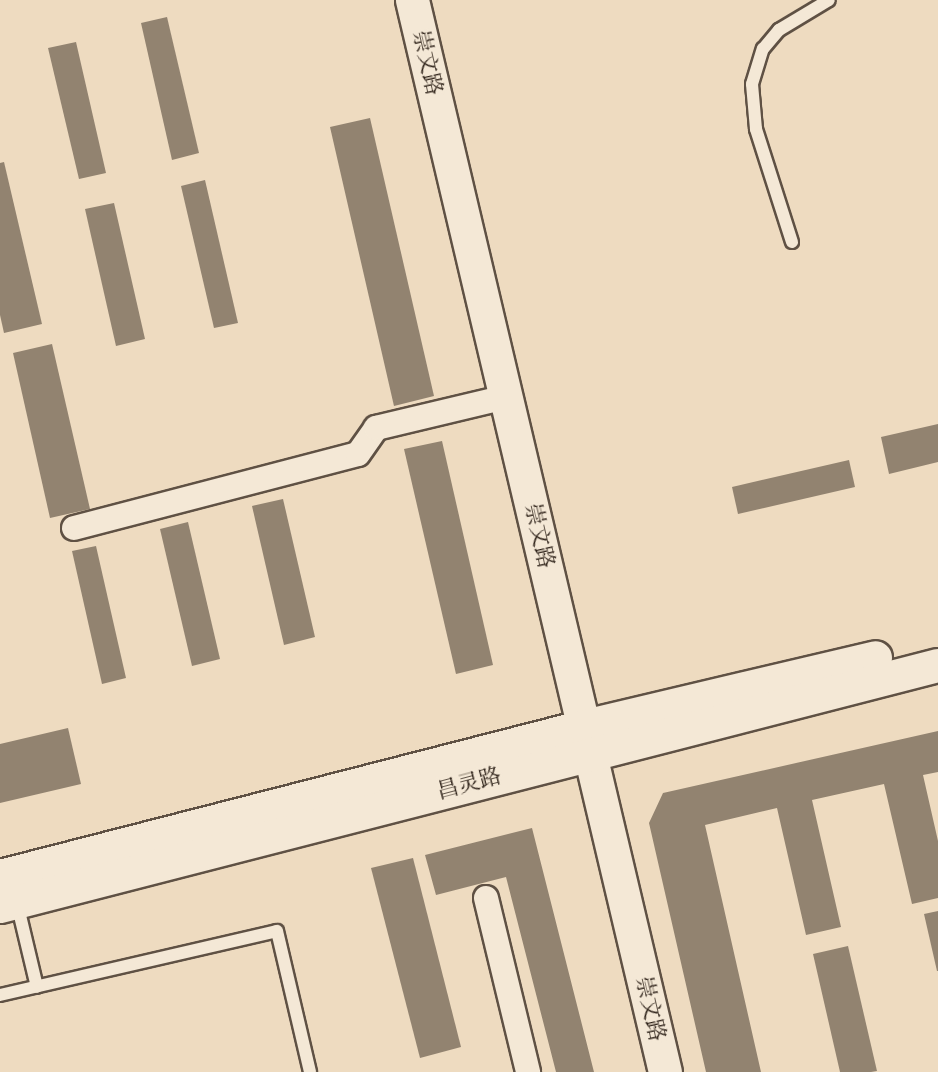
<!DOCTYPE html>
<meta charset="utf-8">
<style>
body{margin:0}
#map{position:relative;width:938px;height:1072px;overflow:hidden;background:#eedbc0;font-family:"IM FELL DW Pica","Noto Serif SC",serif}
div>[style]{position:absolute}
[style*='--x']{left:calc(var(--x)*1px);top:calc(var(--y)*1px);width:calc(var(--w)*1px);rotate:calc(var(--a)*1deg)}
.building>*{inset:0;background:#928370}
.roads{filter:drop-shadow(2px 0 #5f5144) drop-shadow(-2px 0 #5f5144) drop-shadow(0 2px #5f5144) drop-shadow(0 -2px #5f5144)}
.lane>*{height:12px;margin:-6px;padding:0 6px;transform-origin:6px;border-radius:6px;background:#f4e8d6}
.street>*{height:24px;margin:-12px;padding:0 12px;transform-origin:12px;border-radius:12px;background:#f4e8d6}
.secondary>*{height:33px;margin:-16.5px;padding:0 16.5px;transform-origin:16.5px;border-radius:16.5px;background:#f4e8d6}
span{translate:-50% -50%;white-space:nowrap;text-align:center;line-height:1.15;-webkit-text-stroke:4.5px #f4e8d6;paint-order:stroke}
.street-label{font-size:22px;color:#2f231a}
</style>
<div id="map">
<div class="building">
<div style="clip-path:polygon(167px 17px,199px 153px,172px 160px,141px 23px)"></div>
<div style="clip-path:polygon(76px 42px,106px 173px,79px 179px,48px 48px)"></div>
<div style="clip-path:polygon(370px 118px,434px 396px,394px 406px,330px 127px)"></div>
<div style="clip-path:polygon(4px 162px,42px 324px,4px 333px,0 315px,0 163px)"></div>
<div style="clip-path:polygon(205px 180px,238px 323px,214px 328px,181px 186px)"></div>
<div style="clip-path:polygon(114px 203px,145px 339px,116px 346px,85px 209px)"></div>
<div style="clip-path:polygon(52px 344px,90px 509px,50px 518px,13px 353px)"></div>
<div style="clip-path:polygon(938px 424px,938px 462px,889px 474px,881px 437px)"></div>
<div style="clip-path:polygon(442px 441px,493px 665px,456px 674px,404px 449px)"></div>
<div style="clip-path:polygon(849px 460px,855px 487px,738px 514px,732px 487px)"></div>
<div style="clip-path:polygon(283px 499px,315px 637px,284px 645px,252px 506px)"></div>
<div style="clip-path:polygon(188px 522px,220px 659px,192px 666px,160px 529px)"></div>
<div style="clip-path:polygon(96px 546px,126px 678px,102px 684px,72px 551px)"></div>
<div style="clip-path:polygon(68px 728px,81px 784px,0 803px,0 744px)"></div>
<div style="clip-path:polygon(938px 731px,938px 772px,923px 775px,938px 841px,938px 898px,912px 904px,884px 784px,812px 800px,841px 927px,806px 935px,777px 808px,705px 825px,761px 1072px,706px 1072px,649px 823px,663px 793px)"></div>
<div style="clip-path:polygon(532px 828px,594px 1072px,556px 1072px,506px 877px,436px 895px,425px 855px)"></div>
<div style="clip-path:polygon(413px 858px,461px 1047px,420px 1058px,371px 868px)"></div>
<div style="clip-path:polygon(938px 911px,938px 971px,937px 971px,924px 914px)"></div>
<div style="clip-path:polygon(848px 946px,877px 1071px,871px 1072px,840px 1072px,813px 954px)"></div>
</div>
<div class="roads">
<div class="lane">
<div style="--x:792;--y:242;--w:119;--a:-107.7"></div>
<div style="--x:756;--y:129;--w:45;--a:-95.1"></div>
<div style="--x:752;--y:84;--w:37;--a:-73"></div>
<div style="--x:763;--y:49;--w:25;--a:-50"></div>
<div style="--x:779;--y:30;--w:58;--a:-31"></div>
<div style="--x:17;--y:903;--w:86;--a:76.6"></div>
<div style="--x:0;--y:995;--w:284;--a:-13"></div>
<div style="--x:277;--y:931;--w:145;--a:76.8"></div>
</div>
<div class="street">
<div style="--x:74;--y:528;--w:293;--a:-14.6"></div>
<div style="--x:358;--y:454;--w:32;--a:-55"></div>
<div style="--x:376;--y:428;--w:134;--a:-13.4"></div>
<div style="--x:486;--y:898;--w:179;--a:76.4"></div>
</div>
<div class="secondary">
<div style="--x:412;--y:0;--w:1101;--a:76.72"></div>
<div style="--x:0;--y:876;--w:603;--a:-14.4"></div>
<div style="--x:584;--y:726;--w:299;--a:-13.3"></div>
<div style="--x:0;--y:906;--w:968;--a:-14.41"></div>
</div>
</div>
<div class="street-label">
<span style="left:427px;top:63px;rotate:77deg">崇文路</span>
<span style="left:539px;top:536px;rotate:77deg">崇文路</span>
<span style="left:469px;top:784px;rotate:-15deg">昌灵路</span>
<span style="left:650px;top:1009px;rotate:77deg">崇文路</span>
</div>
</div>
